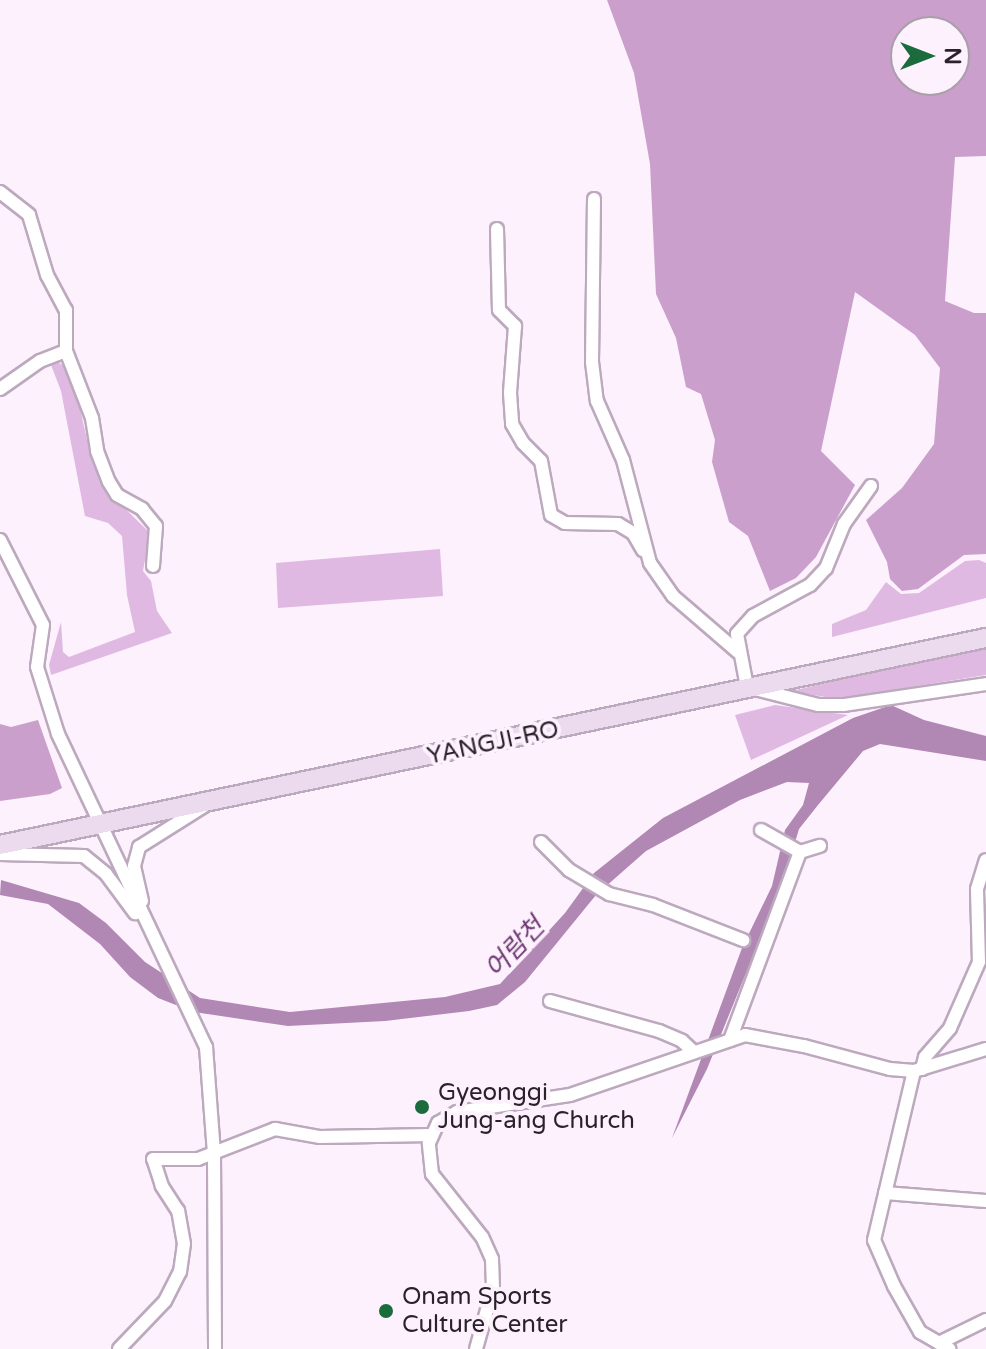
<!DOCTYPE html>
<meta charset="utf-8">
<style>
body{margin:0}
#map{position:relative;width:986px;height:1349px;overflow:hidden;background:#fdf1fe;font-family:"Varela Round","Noto Sans KR",sans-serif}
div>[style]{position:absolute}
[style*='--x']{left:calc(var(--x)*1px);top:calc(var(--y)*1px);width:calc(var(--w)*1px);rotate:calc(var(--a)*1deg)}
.green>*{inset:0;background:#e0b9e2}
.forest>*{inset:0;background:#ca9fcc}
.water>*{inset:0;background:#b187b3}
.roads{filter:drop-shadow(2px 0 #bda9be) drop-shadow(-2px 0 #bda9be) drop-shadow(0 2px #bda9be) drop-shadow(0 -2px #bda9be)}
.street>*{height:12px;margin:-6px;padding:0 6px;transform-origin:6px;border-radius:6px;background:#fff}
.secondary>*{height:18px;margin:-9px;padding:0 9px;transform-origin:9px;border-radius:9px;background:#ecdaee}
.dots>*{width:22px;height:22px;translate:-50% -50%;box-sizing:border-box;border:4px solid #fdf1fe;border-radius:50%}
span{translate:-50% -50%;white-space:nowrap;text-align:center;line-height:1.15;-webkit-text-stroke:8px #fdf1fe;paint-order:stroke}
.street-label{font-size:24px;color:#2a222a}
.poi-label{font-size:24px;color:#2a222a}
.left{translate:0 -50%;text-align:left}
.water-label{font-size:26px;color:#6d3871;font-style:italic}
.north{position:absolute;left:890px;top:16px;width:80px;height:80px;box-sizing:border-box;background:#fdf1fe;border:2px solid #a99ea9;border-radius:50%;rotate:90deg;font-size:22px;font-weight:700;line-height:32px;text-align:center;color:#2a222a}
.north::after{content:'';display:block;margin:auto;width:28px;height:36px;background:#1b6b3c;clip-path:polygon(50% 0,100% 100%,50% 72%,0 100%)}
</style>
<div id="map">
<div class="green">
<div style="clip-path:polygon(58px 362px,65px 367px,77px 396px,92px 461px,104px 488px,147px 530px,149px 538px,143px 571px,151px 581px,157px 611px,172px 633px,51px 675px,49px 665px,61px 622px,63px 652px,69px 657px,135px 632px,127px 595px,122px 536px,108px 523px,85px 516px,61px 391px,51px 365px)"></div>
<div style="clip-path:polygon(440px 549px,443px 596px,278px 608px,276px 563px)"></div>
<div style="clip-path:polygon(979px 560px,986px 563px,986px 598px,832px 637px,832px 624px,866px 610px,886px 582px,901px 594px,919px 593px,965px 561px)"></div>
<div style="clip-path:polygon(986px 646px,986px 675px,836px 699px,791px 691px)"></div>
<div style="clip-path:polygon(775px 705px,848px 715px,751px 760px,735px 715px)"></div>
</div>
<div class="forest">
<div style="clip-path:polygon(evenodd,607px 0,986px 0,986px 156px,955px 157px,945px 301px,974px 313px,986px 313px,986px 554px,964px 555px,918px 589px,902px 591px,890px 579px,887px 562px,866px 520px,902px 488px,934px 444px,940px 368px,915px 335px,855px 292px,821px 451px,855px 485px,816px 557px,796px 578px,770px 591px,748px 536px,729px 522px,712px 462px,715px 440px,701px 394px,686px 387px,676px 338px,656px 294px,650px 164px,634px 73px,607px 0,954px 32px,954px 80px,906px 80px,906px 32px,954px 32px)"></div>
<div style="clip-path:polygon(38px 720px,62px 788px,50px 794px,0 801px,0 724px,11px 727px)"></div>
</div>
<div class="water">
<div style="clip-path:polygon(891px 705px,924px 720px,986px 736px,986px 761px,880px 744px,863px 751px,818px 805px,799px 829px,783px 882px,707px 1069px,672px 1138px,742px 948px,772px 886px,785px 830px,803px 805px,809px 783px,787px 782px,740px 800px,646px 851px,596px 895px,525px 982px,497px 1005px,469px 1011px,385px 1021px,288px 1026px,194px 1012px,158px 998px,130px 977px,100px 944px,48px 904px,0 895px,1px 880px,79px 903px,106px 923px,145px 962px,200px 998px,290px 1012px,445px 997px,500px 984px,565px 913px,594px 873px,663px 818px,853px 718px)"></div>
</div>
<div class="roads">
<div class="street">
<div style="--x:0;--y:192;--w:37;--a:38"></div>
<div style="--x:29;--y:215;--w:63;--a:73.3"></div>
<div style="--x:47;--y:275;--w:40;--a:62"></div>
<div style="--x:66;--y:310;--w:41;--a:90"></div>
<div style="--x:66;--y:351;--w:72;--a:68.8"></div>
<div style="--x:92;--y:418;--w:33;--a:81"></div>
<div style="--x:97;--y:451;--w:33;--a:69"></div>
<div style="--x:109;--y:482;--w:15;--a:58"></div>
<div style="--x:117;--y:495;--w:29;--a:29"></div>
<div style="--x:142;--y:509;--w:22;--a:51"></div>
<div style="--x:156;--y:526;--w:40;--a:94.3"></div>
<div style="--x:594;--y:199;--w:163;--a:90.7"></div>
<div style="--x:592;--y:362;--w:39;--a:83"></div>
<div style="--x:597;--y:401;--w:64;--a:66.2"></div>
<div style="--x:623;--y:460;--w:106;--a:75.3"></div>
<div style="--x:650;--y:563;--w:40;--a:55.1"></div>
<div style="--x:673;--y:596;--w:86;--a:40.7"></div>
<div style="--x:497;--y:229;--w:81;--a:88.6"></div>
<div style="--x:499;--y:310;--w:23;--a:45"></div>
<div style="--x:515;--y:326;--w:67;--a:94.3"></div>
<div style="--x:510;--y:393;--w:31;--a:86"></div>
<div style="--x:512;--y:424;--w:22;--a:60"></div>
<div style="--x:523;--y:443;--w:25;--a:45"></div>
<div style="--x:541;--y:461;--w:55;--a:79.5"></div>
<div style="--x:551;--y:515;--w:16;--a:30"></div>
<div style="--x:565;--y:523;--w:53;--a:1.1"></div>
<div style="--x:618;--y:524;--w:17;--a:31"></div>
<div style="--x:633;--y:533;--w:20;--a:60"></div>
<div style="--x:0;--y:389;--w:49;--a:-35"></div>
<div style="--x:40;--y:361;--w:28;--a:-21"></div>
<div style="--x:871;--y:486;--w:47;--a:125.4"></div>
<div style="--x:844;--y:524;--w:48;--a:112.2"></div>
<div style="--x:826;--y:568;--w:23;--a:133"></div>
<div style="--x:810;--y:585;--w:65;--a:151.5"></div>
<div style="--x:753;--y:616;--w:24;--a:132"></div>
<div style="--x:737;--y:634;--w:54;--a:79.3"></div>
<div style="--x:747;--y:687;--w:73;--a:14.2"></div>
<div style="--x:818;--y:705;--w:26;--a:0"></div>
<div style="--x:844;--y:705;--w:144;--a:-8.4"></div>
<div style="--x:0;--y:540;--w:95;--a:63.2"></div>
<div style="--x:43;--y:625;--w:42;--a:98.1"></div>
<div style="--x:37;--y:667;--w:70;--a:72.6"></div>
<div style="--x:58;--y:734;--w:346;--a:64.7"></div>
<div style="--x:206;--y:1047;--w:106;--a:85.7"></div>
<div style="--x:214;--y:1153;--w:196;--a:89.7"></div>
<div style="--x:761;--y:830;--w:45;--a:29.4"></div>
<div style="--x:541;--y:842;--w:40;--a:45"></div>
<div style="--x:569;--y:870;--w:47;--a:31"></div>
<div style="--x:609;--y:894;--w:45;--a:14"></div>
<div style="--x:653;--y:905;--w:97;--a:21.3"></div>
<div style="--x:0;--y:854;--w:84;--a:1.4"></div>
<div style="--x:84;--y:856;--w:28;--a:39"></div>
<div style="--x:106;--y:874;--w:49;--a:53.4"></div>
<div style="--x:142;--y:901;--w:36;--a:-103"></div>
<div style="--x:134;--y:866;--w:20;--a:-75"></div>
<div style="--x:139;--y:847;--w:77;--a:-32.2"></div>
<div style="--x:550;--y:1001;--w:113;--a:15.4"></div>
<div style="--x:659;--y:1031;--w:25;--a:23"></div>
<div style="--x:682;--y:1041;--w:16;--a:43"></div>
<div style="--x:730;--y:1040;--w:201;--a:-69.6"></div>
<div style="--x:800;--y:852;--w:21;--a:-17"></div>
<div style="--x:922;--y:1069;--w:12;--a:-76"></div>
<div style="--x:925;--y:1057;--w:38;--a:-49"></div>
<div style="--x:950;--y:1028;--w:72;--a:-66.3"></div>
<div style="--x:979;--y:962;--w:73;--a:-91.6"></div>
<div style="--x:977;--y:889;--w:30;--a:-73"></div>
<div style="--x:914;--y:1071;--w:174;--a:103.3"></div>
<div style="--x:874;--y:1240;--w:50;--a:66.5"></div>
<div style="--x:894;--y:1286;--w:53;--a:60.5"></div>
<div style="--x:920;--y:1332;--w:34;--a:30"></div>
<div style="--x:885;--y:1193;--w:101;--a:4.5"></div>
<div style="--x:939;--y:1343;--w:52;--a:-26.1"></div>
<div style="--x:119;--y:1349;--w:66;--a:-46.2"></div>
<div style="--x:165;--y:1301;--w:33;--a:-63"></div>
<div style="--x:180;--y:1272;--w:28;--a:-82"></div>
<div style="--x:184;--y:1244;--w:34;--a:-100"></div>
<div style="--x:178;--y:1211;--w:30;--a:-123"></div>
<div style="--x:162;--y:1186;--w:28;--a:-108"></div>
<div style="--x:153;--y:1159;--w:45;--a:0"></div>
<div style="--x:198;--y:1159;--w:83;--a:-21.3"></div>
<div style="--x:275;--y:1129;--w:46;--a:10.1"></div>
<div style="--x:320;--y:1137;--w:112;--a:-1"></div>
<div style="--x:476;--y:1349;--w:63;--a:-74.4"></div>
<div style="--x:493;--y:1288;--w:29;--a:-92"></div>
<div style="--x:492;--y:1259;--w:24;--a:-114"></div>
<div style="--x:482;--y:1237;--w:80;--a:-128.4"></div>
<div style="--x:432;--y:1174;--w:31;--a:-96"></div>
<div style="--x:429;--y:1143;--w:22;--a:-66"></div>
<div style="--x:438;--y:1123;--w:22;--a:-30"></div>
<div style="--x:457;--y:1112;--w:114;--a:-8.6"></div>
<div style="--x:570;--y:1095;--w:185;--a:-18.9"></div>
<div style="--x:745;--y:1035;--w:60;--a:10.6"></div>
<div style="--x:804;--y:1046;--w:89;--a:15"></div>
<div style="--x:890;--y:1069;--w:24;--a:5"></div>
<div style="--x:914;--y:1071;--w:75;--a:-17"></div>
</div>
<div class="secondary">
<div style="--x:0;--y:845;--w:1007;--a:-11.86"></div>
</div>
</div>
<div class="dots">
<div style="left:422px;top:1107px;background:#1b6b3c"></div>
<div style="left:386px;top:1311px;background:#1b6b3c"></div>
</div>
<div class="street-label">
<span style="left:493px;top:743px;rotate:-12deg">YANGJI-RO</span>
</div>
<div class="poi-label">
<span class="left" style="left:438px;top:1107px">Gyeonggi<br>Jung-ang Church</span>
<span class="left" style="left:402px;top:1311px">Onam Sports<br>Culture Center</span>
</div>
<div class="water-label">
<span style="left:515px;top:948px;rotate:-46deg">어람천</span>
</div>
<div class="north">N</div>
</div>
